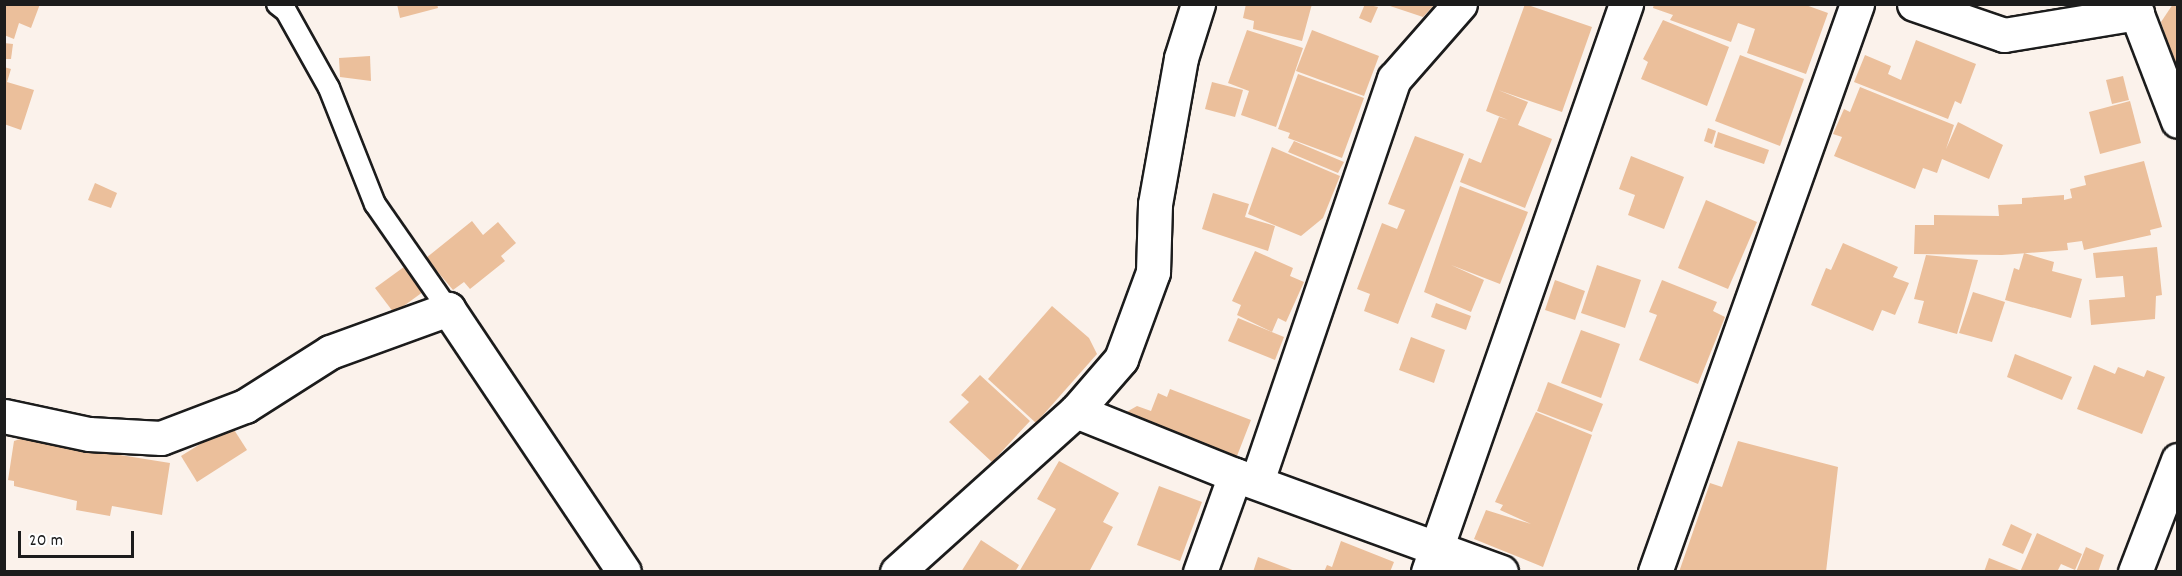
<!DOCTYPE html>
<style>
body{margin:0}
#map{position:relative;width:2182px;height:576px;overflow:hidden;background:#fbf2eb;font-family:Dekko,sans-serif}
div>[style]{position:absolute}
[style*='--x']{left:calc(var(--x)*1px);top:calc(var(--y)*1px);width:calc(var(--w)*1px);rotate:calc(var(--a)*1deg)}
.building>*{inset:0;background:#ebbf9b}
.roads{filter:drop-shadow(2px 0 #1c1c1c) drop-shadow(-2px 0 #1c1c1c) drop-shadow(0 2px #1c1c1c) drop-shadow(0 -2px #1c1c1c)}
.lane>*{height:20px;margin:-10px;padding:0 10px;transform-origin:10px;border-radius:10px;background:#fff}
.street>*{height:33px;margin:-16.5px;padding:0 16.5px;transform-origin:16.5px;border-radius:16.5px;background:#fff}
span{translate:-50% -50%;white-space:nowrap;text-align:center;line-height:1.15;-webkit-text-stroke:5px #fff;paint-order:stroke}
.frame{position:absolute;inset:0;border:6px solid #1c1c1c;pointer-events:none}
.scale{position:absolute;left:18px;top:531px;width:116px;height:27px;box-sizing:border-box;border:3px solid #1c1c1c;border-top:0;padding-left:8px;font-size:18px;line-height:21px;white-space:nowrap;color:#1c1c1c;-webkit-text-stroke:4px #fff;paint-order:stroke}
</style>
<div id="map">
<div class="building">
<div style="clip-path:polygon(4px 4px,40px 4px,31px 28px,19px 23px,14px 39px,4px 35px)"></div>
<div style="clip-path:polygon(397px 4px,437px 4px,438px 8px,400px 18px)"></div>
<div style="clip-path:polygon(1246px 4px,1312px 4px,1302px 41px,1253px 29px,1254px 21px,1243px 18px)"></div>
<div style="clip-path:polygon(1365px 4px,1378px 7px,1371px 23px,1359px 18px)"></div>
<div style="clip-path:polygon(1384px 4px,1435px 4px,1423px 17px)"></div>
<div style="clip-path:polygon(1525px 4px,1592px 27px,1562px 112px,1498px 90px,1528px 102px,1518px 125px,1552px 139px,1525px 208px,1460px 182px,1469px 158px,1481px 163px,1499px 117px,1508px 120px,1486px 111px)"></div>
<div style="clip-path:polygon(1654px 4px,1803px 4px,1828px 13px,1806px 74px,1747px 53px,1755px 29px,1738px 23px,1731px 42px,1670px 20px,1673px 15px,1653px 8px)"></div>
<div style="clip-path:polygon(2173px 4px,2178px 4px,2177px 71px,2161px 22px)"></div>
<div style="clip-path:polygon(1663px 20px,1729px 47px,1707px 106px,1641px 79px,1648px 62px,1643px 59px)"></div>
<div style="clip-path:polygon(1247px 30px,1303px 48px,1276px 127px,1241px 115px,1249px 91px,1228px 83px)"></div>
<div style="clip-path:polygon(1312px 30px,1379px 56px,1364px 96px,1296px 71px)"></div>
<div style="clip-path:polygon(1916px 40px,1976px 64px,1961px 104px,1955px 101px,1948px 119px,1854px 82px,1865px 55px,1891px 66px,1888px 74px,1901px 80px)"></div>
<div style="clip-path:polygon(4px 43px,13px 44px,11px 59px,4px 59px)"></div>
<div style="clip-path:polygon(1740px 55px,1804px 79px,1780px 146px,1715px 121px)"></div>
<div style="clip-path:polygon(370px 56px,371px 81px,340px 77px,339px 58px)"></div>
<div style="clip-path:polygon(4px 67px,11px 69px,7px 82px,34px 90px,21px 130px,4px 124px)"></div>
<div style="clip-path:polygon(1298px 74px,1364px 98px,1342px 158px,1288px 138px,1290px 133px,1278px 129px)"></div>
<div style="clip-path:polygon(2123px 76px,2129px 100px,2112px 104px,2106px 80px)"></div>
<div style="clip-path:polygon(1212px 82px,1243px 90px,1235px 117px,1205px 109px)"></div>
<div style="clip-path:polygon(1860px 87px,1954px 125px,1946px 149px,1958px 122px,2003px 145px,1989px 179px,1942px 159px,1937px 173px,1923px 168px,1915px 189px,1834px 156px,1842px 137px,1833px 134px,1844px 109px,1850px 112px)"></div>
<div style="clip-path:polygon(2130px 101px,2141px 143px,2100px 154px,2089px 112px)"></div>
<div style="clip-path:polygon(1708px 128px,1716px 131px,1712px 144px,1704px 141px)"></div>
<div style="clip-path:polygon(1718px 132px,1769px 150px,1764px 164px,1714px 147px)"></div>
<div style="clip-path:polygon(1415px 136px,1464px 154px,1398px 324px,1364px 311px,1370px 294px,1357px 289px,1382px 223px,1397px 229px,1405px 210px,1388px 204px)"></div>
<div style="clip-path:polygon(1294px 141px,1344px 162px,1338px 173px,1288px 152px)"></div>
<div style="clip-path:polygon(1272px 147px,1340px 176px,1323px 218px,1301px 236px,1248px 214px)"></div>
<div style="clip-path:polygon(1631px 156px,1684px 177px,1664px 229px,1628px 215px,1635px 195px,1619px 189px)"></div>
<div style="clip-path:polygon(2144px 161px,2162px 227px,2150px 230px,2151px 235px,2084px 250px,2082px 241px,2067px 243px,2068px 250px,2002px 255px,1914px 254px,1915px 225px,1934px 225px,1934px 215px,1999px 216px,1998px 205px,2022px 204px,2022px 198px,2064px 195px,2064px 200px,2072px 198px,2070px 189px,2086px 185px,2084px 176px)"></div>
<div style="clip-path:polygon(95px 183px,117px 193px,111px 208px,88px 200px)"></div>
<div style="clip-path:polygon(1460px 186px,1528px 212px,1500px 284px,1451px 265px,1484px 280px,1471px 312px,1424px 292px)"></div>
<div style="clip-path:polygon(1213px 193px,1249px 204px,1245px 217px,1275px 226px,1268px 251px,1202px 229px)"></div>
<div style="clip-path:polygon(1706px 200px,1757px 222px,1728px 289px,1678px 268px)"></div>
<div style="clip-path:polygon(472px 221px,483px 235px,498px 222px,516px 243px,501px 256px,505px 261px,470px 289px,464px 282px,453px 290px,426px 258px)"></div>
<div style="clip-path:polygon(1843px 243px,1898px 267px,1893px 277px,1909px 283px,1895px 315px,1882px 310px,1873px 331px,1811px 305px,1826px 268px,1831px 270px)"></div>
<div style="clip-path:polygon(2157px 247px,2162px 295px,2156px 296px,2155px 319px,2091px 325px,2089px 300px,2125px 297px,2123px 276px,2096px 278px,2093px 253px)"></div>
<div style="clip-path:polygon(1255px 251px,1293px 268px,1290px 276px,1304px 282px,1286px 322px,1278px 318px,1272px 332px,1237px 315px,1241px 305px,1232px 301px)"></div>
<div style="clip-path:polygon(2024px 253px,2054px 262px,2052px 271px,2082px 279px,2071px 318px,2005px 300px,2014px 268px,2019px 270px)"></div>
<div style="clip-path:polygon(1926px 255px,1978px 260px,1957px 334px,1918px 323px,1924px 301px,1914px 299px)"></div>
<div style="clip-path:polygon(408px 264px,427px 289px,394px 313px,375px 288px)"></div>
<div style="clip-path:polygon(1597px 265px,1641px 280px,1625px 328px,1581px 313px)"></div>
<div style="clip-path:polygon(1555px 280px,1585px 291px,1575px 320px,1545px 310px)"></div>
<div style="clip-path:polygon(1662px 280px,1717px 302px,1713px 311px,1725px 317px,1698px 384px,1639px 360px,1657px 315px,1649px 312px)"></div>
<div style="clip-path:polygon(1973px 292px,2005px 302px,1992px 342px,1959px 333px)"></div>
<div style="clip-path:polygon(1436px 303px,1471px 316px,1466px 330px,1431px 317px)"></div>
<div style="clip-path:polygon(1052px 306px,1089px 338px,1097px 354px,1036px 423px,988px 379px)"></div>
<div style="clip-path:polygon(1238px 318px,1284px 337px,1275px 360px,1228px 341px)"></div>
<div style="clip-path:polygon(1581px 330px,1620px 344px,1601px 398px,1561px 383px)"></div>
<div style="clip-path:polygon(1411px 337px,1445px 350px,1434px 383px,1399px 370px)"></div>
<div style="clip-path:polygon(2015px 354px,2072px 377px,2062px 400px,2007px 377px)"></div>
<div style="clip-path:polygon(2094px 365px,2115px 374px,2118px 367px,2144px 377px,2147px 370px,2165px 377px,2142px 434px,2077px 409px)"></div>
<div style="clip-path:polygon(980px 375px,1030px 421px,992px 462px,949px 422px,969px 402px,961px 395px)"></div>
<div style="clip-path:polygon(1548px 382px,1603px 404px,1592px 432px,1537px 411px)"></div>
<div style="clip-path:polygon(1170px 389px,1251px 420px,1237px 456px,1123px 414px,1137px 406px,1151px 411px,1158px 393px,1167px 397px)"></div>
<div style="clip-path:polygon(1536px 412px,1592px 435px,1543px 567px,1474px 539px,1486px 510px,1531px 524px,1500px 510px,1503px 505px,1495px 502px)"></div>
<div style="clip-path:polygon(231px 425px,247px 450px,197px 482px,181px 456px)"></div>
<div style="clip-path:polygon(20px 439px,170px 463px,162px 515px,112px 506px,110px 516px,76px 510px,77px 501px,14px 486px,14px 481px,8px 480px,14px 441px)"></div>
<div style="clip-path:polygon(1738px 441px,1838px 467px,1826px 572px,1679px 572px,1710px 483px,1722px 487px)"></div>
<div style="clip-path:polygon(1059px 461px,1119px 493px,1103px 522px,1113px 527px,1089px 572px,1019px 572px,1056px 509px,1037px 499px)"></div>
<div style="clip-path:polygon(1159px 486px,1202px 502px,1180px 561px,1137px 545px)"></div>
<div style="clip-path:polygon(2011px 524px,2032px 534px,2023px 554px,2002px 545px)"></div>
<div style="clip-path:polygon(2037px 533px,2082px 554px,2075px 570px,2061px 564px,2057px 572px,2020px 572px)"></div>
<div style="clip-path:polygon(981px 540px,1019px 565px,1015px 572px,961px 572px)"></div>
<div style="clip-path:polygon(1341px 541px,1394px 562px,1390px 572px,1324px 572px,1327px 565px,1332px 567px)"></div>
<div style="clip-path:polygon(2086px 547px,2104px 555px,2098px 572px,2076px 572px)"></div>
<div style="clip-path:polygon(1258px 557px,1295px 571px,1295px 572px,1253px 572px)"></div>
<div style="clip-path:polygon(1989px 558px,2019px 570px,1984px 572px)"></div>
</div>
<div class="roads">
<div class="lane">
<div style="--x:277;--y:4;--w:11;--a:38"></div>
<div style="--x:286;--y:11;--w:88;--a:60.8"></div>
<div style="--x:329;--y:88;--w:125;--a:68.4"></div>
<div style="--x:375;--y:204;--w:128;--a:55.2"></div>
</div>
<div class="street">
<div style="--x:1914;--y:4;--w:95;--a:19"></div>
<div style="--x:2004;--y:35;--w:135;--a:-9.4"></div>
<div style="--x:2133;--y:4;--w:125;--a:69"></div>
<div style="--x:1076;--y:411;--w:171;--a:21.9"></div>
<div style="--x:1235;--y:475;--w:283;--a:20"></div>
<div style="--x:4;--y:416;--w:87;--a:12"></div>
<div style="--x:89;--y:434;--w:72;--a:3.2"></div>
<div style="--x:161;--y:438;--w:90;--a:-20.9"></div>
<div style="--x:245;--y:406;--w:101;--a:-32.4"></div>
<div style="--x:330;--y:352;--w:126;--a:-20"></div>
<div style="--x:448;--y:309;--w:316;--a:56.2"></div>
<div style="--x:1257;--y:481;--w:425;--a:-71.2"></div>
<div style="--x:1394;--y:79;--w:100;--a:-48.7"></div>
<div style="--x:897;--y:572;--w:241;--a:-42"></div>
<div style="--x:1076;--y:411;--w:69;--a:-49.1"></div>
<div style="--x:1121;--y:359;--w:93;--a:-69.8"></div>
<div style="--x:1153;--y:272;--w:68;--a:-88.3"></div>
<div style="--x:1155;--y:204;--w:148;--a:-79.9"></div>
<div style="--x:1181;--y:58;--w:57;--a:-72.5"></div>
<div style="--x:1200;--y:572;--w:103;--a:-70.2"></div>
<div style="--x:1428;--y:572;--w:602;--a:-70.78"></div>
<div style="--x:1655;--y:572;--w:603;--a:-70.42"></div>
<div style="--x:2135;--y:572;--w:120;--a:-69"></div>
</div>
</div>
<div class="frame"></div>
<div class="scale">20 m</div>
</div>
